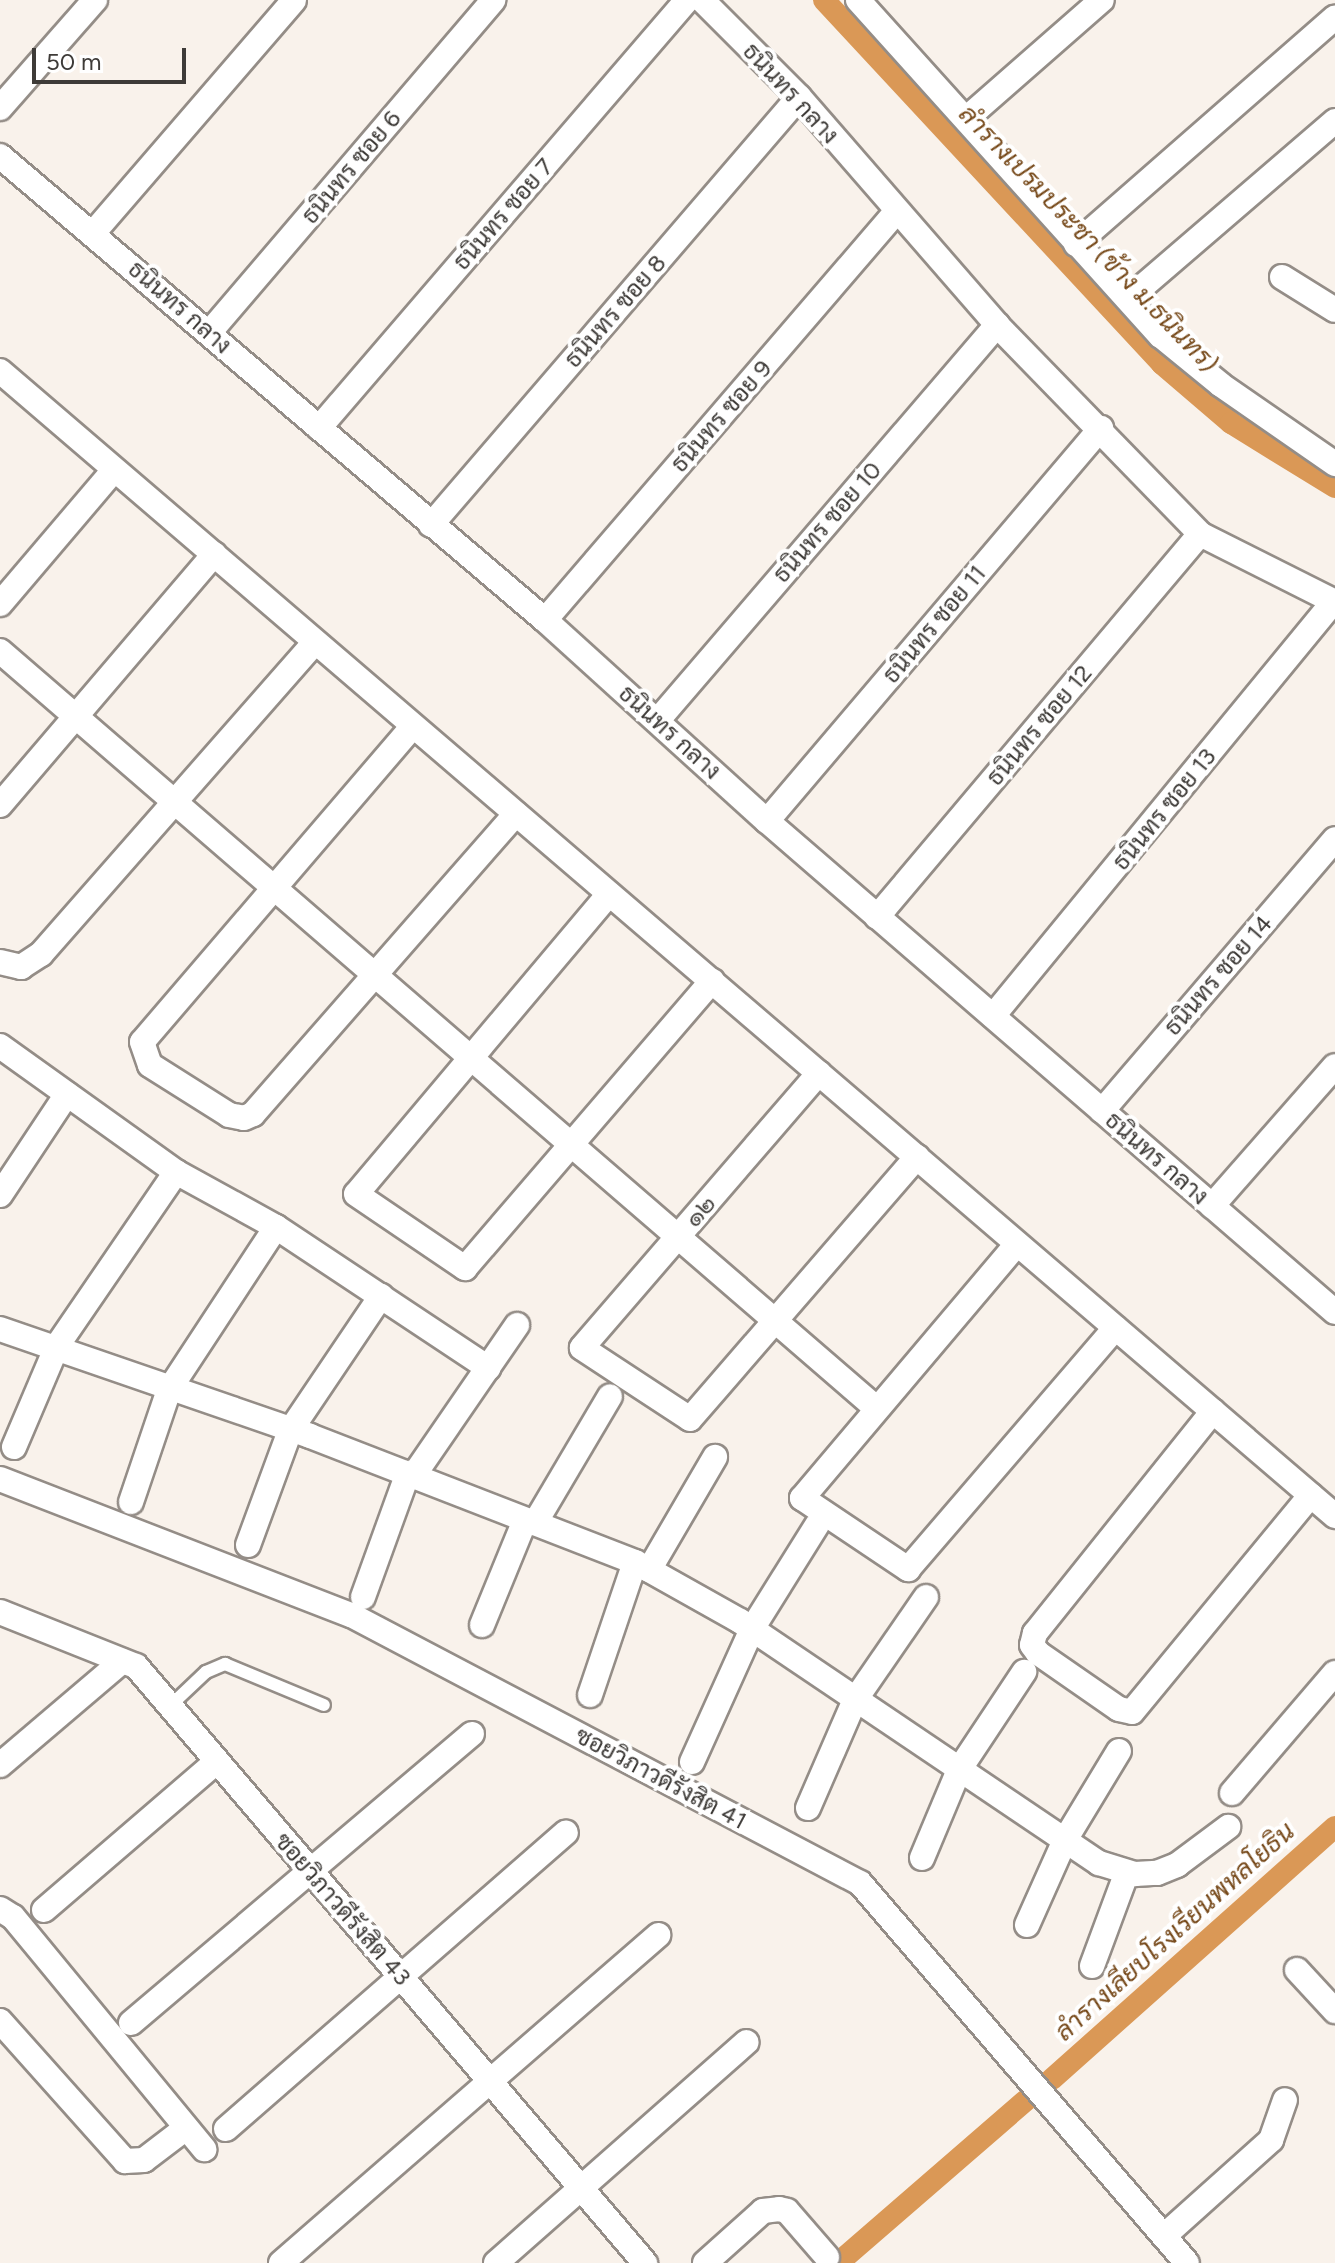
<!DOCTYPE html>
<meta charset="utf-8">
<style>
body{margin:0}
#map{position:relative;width:1335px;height:2263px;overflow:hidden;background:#f9f2eb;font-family:Figtree,Sarabun,sans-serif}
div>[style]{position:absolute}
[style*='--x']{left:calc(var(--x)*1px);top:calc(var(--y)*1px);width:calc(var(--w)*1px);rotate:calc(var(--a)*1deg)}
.canal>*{height:22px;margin:-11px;padding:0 11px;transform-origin:11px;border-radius:11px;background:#da9856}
.roads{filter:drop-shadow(2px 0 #948d87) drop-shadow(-2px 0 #948d87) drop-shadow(0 2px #948d87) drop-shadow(0 -2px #948d87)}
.lane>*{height:12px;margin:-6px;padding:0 6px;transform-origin:6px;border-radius:6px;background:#fff}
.street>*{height:24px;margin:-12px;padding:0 12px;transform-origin:12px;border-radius:12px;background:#fff}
span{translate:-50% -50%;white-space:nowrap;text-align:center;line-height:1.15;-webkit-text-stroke:8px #fff;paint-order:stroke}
.street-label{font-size:24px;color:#3e3b38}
.water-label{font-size:26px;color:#774a1b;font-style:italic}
.scale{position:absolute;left:32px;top:48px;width:154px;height:36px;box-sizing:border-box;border:4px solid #3e3b38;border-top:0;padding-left:10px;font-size:24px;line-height:28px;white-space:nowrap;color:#3e3b38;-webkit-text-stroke:6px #fff;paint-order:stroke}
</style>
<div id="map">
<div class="canal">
<div style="--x:824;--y:0;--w:497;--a:47.1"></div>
<div style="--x:1162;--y:364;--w:91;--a:40.5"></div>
<div style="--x:1231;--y:423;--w:122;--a:31.6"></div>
<div style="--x:1052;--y:2079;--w:379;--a:-41.7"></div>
<div style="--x:838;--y:2263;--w:249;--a:-40.9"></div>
</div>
<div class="roads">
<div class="lane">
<div style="--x:170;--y:1706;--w:50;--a:-43.4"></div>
<div style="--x:206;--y:1672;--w:21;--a:-23"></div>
<div style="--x:225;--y:1664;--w:107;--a:22.5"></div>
</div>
<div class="street">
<div style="--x:702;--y:0;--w:137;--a:45"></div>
<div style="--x:799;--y:97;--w:302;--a:49"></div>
<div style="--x:997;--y:325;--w:291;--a:45.8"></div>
<div style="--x:1200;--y:534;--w:151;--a:26.7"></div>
<div style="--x:858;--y:0;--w:452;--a:48"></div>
<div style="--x:1161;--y:336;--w:77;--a:39.2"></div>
<div style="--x:1221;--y:385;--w:139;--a:34.7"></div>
<div style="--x:0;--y:108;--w:144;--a:-48.7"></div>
<div style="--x:967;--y:118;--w:179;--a:-41.2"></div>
<div style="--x:0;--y:156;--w:716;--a:40.41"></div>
<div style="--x:545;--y:620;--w:299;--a:42.2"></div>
<div style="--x:767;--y:821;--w:751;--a:40.84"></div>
<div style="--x:94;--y:232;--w:306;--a:-49.2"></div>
<div style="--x:1076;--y:244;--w:344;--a:-41.2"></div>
<div style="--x:1282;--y:277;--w:62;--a:31.9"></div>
<div style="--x:1128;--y:299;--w:273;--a:-40.7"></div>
<div style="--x:209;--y:333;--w:438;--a:-49.5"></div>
<div style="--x:0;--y:371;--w:1759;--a:40.62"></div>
<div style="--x:319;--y:428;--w:564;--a:-49.31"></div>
<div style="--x:431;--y:525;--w:564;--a:-49.31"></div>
<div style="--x:0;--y:604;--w:176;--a:-49.6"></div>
<div style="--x:545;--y:620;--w:538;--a:-49.29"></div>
<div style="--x:0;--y:651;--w:1158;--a:40.83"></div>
<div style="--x:658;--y:720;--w:521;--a:-49.36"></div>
<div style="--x:413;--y:726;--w:416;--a:130.6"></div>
<div style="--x:142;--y:1042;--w:24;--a:71"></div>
<div style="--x:150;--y:1065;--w:93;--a:32.3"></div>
<div style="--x:229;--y:1115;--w:15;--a:11"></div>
<div style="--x:244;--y:1118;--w:10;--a:-24"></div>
<div style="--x:253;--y:1114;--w:399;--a:-48.8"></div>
<div style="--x:0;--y:805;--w:330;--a:-49.5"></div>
<div style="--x:767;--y:821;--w:516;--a:-49.64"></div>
<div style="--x:609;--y:894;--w:392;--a:130.1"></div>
<div style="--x:356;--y:1194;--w:132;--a:34.2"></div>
<div style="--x:465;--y:1268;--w:379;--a:-49.3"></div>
<div style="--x:877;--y:917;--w:501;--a:-49.86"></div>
<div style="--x:0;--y:962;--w:22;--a:13"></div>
<div style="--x:21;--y:967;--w:24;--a:-33"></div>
<div style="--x:41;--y:954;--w:415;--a:-48.7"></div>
<div style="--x:993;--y:1016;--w:537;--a:-50.59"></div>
<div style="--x:0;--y:1046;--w:216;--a:35.6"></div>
<div style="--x:176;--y:1172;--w:114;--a:28.8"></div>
<div style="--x:276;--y:1227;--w:255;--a:33.6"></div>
<div style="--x:819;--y:1073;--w:363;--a:130.8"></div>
<div style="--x:582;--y:1348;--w:129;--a:33.3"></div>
<div style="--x:690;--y:1419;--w:347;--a:-49.1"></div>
<div style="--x:1102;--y:1111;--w:358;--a:-49.4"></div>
<div style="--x:0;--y:1195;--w:121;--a:-56.4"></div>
<div style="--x:1212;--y:1206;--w:186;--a:-48.7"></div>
<div style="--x:1017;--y:1244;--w:333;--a:130.2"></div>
<div style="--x:802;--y:1498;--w:128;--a:33.8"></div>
<div style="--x:908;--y:1569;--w:318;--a:-49.3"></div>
<div style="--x:0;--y:1329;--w:328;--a:19"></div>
<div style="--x:310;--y:1436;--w:349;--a:21.2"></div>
<div style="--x:635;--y:1562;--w:120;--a:29.3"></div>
<div style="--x:740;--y:1621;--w:433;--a:34"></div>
<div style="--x:1099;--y:1863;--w:38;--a:17"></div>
<div style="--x:1135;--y:1874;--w:22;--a:-3"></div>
<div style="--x:1157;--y:1873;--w:22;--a:-22"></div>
<div style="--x:1177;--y:1865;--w:64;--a:-36.7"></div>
<div style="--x:1213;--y:1411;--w:285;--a:128.7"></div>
<div style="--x:1035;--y:1633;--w:12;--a:104"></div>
<div style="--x:1032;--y:1645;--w:10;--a:53"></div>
<div style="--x:1038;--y:1653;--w:98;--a:34.7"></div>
<div style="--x:1119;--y:1709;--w:13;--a:13"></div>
<div style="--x:1132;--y:1712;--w:281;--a:-50.5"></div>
<div style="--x:14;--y:1447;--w:110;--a:-66.9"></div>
<div style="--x:57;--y:1346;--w:211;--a:-55.6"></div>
<div style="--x:414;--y:1475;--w:182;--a:-55.5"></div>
<div style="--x:0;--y:1479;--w:376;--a:21.2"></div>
<div style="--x:351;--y:1615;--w:575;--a:27.77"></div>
<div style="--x:860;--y:1883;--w:501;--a:49.29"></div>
<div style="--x:131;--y:1502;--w:118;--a:-71.3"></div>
<div style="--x:169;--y:1390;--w:195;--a:-56.7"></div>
<div style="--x:535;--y:1523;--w:147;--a:-59.4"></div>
<div style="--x:248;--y:1545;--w:121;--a:-69.8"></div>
<div style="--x:290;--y:1431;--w:163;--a:-56"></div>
<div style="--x:649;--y:1570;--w:131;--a:-59.7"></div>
<div style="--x:363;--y:1597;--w:132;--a:-70.1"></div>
<div style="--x:0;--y:1612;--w:146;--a:21.7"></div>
<div style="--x:136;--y:1666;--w:785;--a:49.55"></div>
<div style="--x:482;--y:1625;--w:113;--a:-67.7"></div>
<div style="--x:590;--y:1695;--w:140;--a:-71.3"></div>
<div style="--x:692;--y:1762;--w:146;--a:-65.7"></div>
<div style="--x:752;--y:1629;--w:123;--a:-58"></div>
<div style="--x:0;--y:1765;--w:160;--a:-40.4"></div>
<div style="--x:1232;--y:1793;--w:158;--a:-49.4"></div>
<div style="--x:808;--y:1808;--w:118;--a:-66.5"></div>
<div style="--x:855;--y:1700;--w:125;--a:-55.4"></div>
<div style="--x:922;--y:1858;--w:95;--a:-67.2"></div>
<div style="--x:959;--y:1770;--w:118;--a:-56.4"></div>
<div style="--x:0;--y:1909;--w:15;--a:32"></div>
<div style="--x:13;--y:1917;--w:301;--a:50.5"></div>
<div style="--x:44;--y:1910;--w:228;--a:-40.7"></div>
<div style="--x:1027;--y:1925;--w:93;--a:-65.9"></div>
<div style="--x:1065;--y:1840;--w:104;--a:-58.8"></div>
<div style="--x:1092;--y:1966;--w:100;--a:-69.6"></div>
<div style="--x:1297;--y:1970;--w:56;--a:47.2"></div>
<div style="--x:0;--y:2021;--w:188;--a:48.2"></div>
<div style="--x:125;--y:2161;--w:19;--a:-3"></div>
<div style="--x:144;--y:2160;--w:53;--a:-37.3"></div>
<div style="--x:131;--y:2023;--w:447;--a:-40.3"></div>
<div style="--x:226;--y:2129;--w:451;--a:-41.1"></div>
<div style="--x:1164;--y:2236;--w:144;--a:-41.9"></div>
<div style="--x:1271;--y:2140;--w:42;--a:-70.7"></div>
<div style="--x:281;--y:2263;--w:500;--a:-41"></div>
<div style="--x:496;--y:2263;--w:334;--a:-41.4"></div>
<div style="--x:705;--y:2263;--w:78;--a:-41.9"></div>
<div style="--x:763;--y:2211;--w:16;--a:-7"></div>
<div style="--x:779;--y:2209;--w:8;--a:14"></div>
<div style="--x:787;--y:2211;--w:61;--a:49"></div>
</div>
</div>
<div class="street-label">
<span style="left:791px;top:93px;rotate:47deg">ธนินทร กลาง</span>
<span style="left:351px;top:167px;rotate:-50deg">ธนินทร ซอย 6</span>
<span style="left:503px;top:214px;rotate:-49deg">ธนินทร ซอย 7</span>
<span style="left:180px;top:307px;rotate:41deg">ธนินทร กลาง</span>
<span style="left:615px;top:311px;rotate:-49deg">ธนินทร ซอย 8</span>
<span style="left:721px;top:416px;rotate:-49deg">ธนินทร ซอย 9</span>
<span style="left:827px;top:522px;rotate:-49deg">ธนินทร ซอย 10</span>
<span style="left:934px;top:624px;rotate:-50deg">ธนินทร ซอย 11</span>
<span style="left:1039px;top:725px;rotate:-50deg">ธนินทร ซอย 12</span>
<span style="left:670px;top:732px;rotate:42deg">ธนินทร กลาง</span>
<span style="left:1164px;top:809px;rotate:-51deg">ธนินทร ซอย 13</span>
<span style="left:1218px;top:975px;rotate:-49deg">ธนินทร ซอย 14</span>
<span style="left:1157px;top:1158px;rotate:41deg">ธนินทร กลาง</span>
<span style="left:700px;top:1211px;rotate:-49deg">๑๒</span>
<span style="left:661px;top:1778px;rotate:28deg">ซอยวิภาวดีรังสิต 41</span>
<span style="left:343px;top:1909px;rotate:49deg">ซอยวิภาวดีรังสิต 43</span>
</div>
<div class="water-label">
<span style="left:1088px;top:239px;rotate:46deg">ลำรางเปรมประชา (ข้าง ม.ธนินทร)</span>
<span style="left:1175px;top:1932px;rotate:-42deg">ลำรางเลียบโรงเรียนพหลโยธิน</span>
</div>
<div class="scale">50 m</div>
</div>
